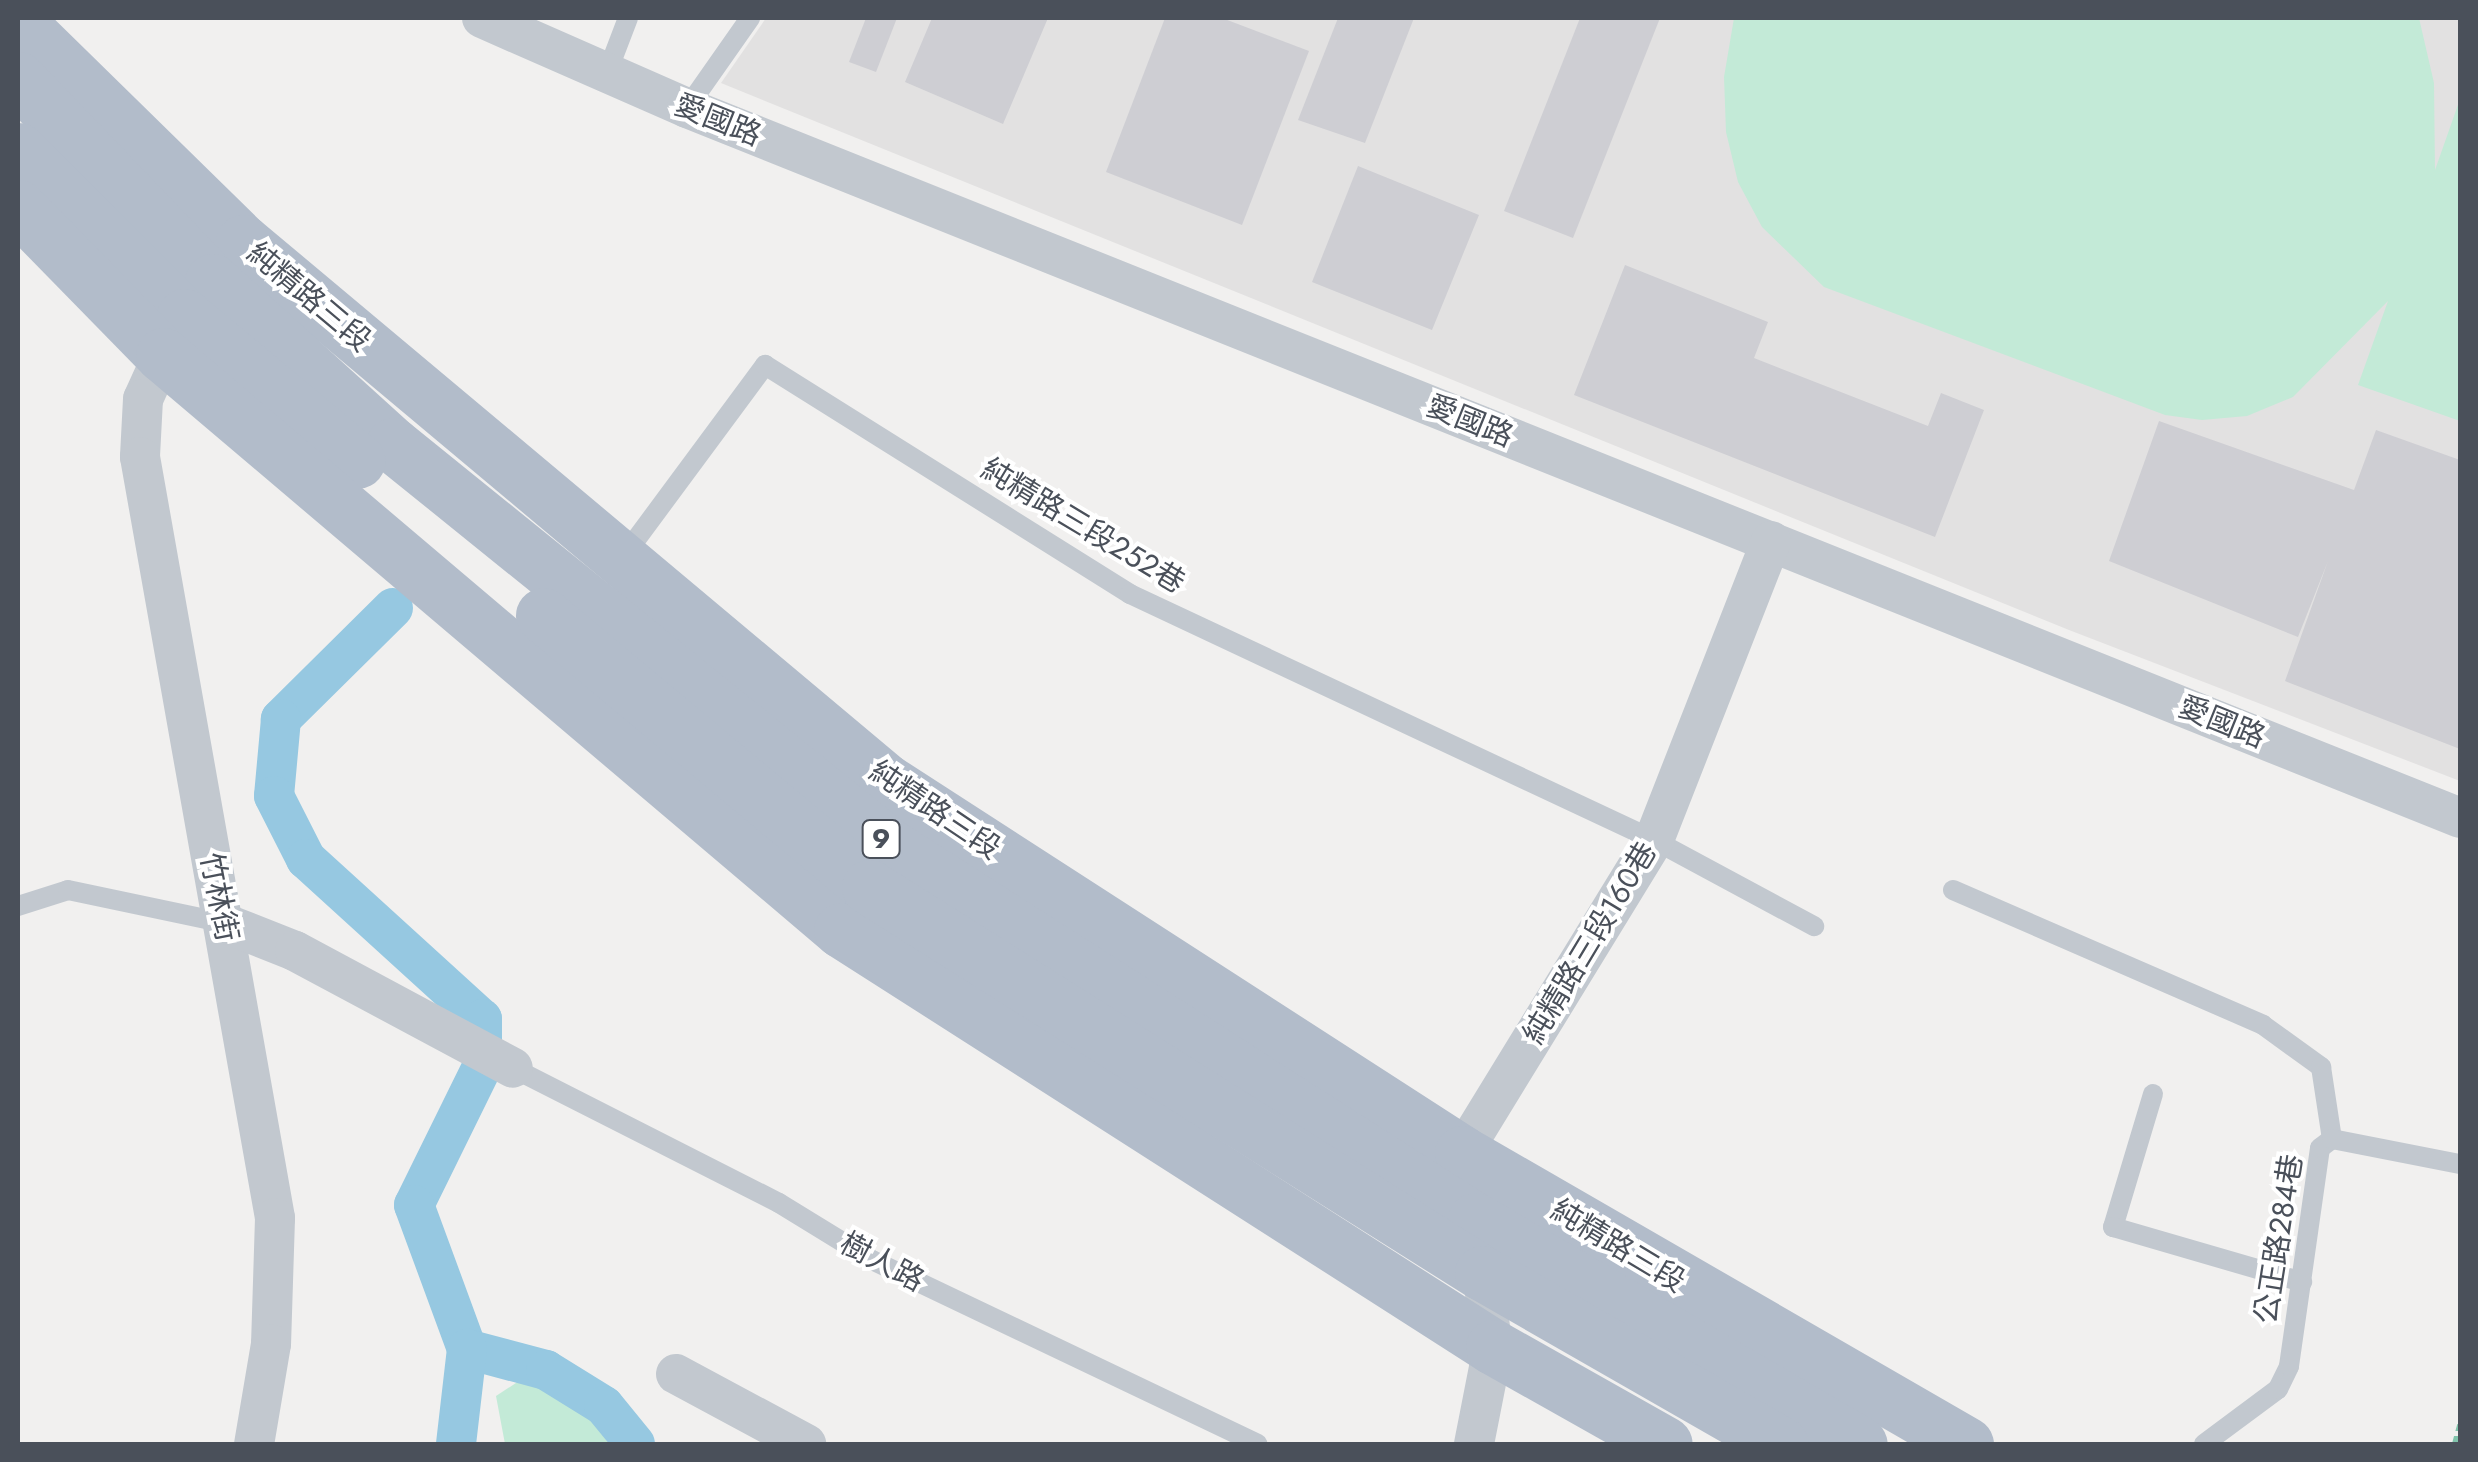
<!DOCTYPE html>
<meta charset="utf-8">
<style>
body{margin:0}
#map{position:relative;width:2478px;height:1462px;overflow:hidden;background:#f1f0ef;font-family:Jost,"Noto Sans TC",sans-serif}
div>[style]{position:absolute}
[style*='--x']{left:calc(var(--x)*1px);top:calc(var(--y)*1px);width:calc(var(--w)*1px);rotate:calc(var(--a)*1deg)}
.education>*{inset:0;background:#e2e1e1}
.green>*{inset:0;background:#c3ead7}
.canal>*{height:40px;margin:-20px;padding:0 20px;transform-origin:20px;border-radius:20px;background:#96c8e1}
.building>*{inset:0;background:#ceced3}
.path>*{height:6px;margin-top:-3px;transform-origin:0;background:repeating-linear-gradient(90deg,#80c3ab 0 8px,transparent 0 13px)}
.lane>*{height:20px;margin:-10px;padding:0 10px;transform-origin:10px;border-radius:10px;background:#c2c8cf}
.street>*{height:40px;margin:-20px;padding:0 20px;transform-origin:20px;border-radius:20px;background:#c2c8cf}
.primary>*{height:55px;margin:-27.5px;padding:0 27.5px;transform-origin:27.5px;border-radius:27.5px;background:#b2bcca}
span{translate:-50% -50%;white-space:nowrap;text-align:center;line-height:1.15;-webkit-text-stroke:8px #fff;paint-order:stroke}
.shield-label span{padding:2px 8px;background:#fff;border:2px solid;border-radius:8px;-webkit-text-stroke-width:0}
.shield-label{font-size:28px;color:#4a505a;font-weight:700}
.street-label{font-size:30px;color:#4a505a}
.frame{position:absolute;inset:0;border:20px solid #4a505a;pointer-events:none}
</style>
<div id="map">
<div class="education">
<div style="clip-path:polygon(766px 18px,2460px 18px,2460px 781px,2069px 630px,721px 83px)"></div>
</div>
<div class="green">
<div style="clip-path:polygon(1734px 18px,2419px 18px,2434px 83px,2435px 170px,2460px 99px,2460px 421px,2358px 385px,2388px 301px,2293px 397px,2247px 416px,2202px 420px,2165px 415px,1824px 287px,1762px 227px,1738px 182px,1726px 132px,1724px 77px)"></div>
<div style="clip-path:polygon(522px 1379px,586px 1409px,609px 1444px,505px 1444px,496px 1396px)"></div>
</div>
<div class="canal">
<div style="--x:393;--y:608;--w:158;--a:135.3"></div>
<div style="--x:281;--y:719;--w:77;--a:95.2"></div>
<div style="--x:274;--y:796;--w:71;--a:63.1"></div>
<div style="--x:306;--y:859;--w:238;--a:42.3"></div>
<div style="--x:482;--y:1019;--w:48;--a:90"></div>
<div style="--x:482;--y:1067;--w:154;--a:116.2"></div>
<div style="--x:414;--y:1205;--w:153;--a:69.8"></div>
<div style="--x:467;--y:1349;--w:82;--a:14.9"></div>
<div style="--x:546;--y:1370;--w:68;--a:31.8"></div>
<div style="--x:604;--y:1406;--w:49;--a:50.8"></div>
<div style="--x:456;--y:1444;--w:96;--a:-83.4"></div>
</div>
<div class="building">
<div style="clip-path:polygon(866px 18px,897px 18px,876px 72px,849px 62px)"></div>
<div style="clip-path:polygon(932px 18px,1048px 18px,1003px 124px,905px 82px)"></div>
<div style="clip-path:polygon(1165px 18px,1222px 18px,1309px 51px,1242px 225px,1106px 172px)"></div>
<div style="clip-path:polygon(1338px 18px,1414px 18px,1365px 143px,1298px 120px)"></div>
<div style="clip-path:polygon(1580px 18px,1660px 18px,1573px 238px,1504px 211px)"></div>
<div style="clip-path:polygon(1358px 166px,1479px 215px,1432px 330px,1312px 282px)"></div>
<div style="clip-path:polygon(1625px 265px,1768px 322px,1754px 358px,1928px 426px,1941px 393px,1984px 410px,1935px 537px,1574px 395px)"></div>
<div style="clip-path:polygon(2159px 421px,2354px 490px,2376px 430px,2460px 460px,2460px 749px,2285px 681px,2328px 561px,2298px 637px,2109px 561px)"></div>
</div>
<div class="path">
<div style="--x:2455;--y:1444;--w:20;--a:-75"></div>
</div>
<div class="lane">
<div style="--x:607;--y:73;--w:59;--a:-69.1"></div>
<div style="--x:687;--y:108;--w:110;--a:-55"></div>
<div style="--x:623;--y:557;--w:239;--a:-53.5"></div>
<div style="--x:765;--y:365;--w:431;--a:32.1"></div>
<div style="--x:1130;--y:594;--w:579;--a:25.15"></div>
<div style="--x:1654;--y:840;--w:182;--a:28.3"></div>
<div style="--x:1953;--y:890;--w:338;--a:23.5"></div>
<div style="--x:2263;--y:1025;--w:72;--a:35.9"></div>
<div style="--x:2321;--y:1067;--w:73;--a:81.3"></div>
<div style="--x:18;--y:906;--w:52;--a:-17.7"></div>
<div style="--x:68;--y:890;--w:159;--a:11.9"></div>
<div style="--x:513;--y:1068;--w:298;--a:26.9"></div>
<div style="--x:779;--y:1203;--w:109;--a:31.5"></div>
<div style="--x:872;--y:1260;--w:427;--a:25.5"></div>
<div style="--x:2153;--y:1094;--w:139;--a:106.7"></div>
<div style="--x:2113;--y:1227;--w:197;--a:16.2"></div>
<div style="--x:2204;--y:1444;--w:92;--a:-36.6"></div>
<div style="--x:2278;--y:1389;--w:25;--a:-64"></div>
<div style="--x:2289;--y:1366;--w:220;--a:-81.9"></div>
<div style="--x:2320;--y:1148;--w:15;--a:-37"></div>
<div style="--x:2332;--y:1139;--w:130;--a:11.1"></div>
</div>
<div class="street">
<div style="--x:482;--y:18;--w:224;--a:23.7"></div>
<div style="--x:687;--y:108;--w:1910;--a:21.82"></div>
<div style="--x:163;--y:355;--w:48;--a:114.4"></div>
<div style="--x:143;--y:399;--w:58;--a:93"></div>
<div style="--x:140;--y:457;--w:773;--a:79.94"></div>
<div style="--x:275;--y:1218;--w:126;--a:91.8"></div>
<div style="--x:271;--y:1344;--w:101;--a:99.6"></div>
<div style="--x:224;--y:923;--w:76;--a:21.5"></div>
<div style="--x:295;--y:951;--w:247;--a:28.2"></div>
<div style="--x:1467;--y:1181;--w:28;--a:-100"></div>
<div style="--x:1462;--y:1153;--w:367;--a:-58.5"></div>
<div style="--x:1654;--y:840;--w:321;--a:-68.6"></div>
<div style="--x:676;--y:1374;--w:148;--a:28.3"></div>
<div style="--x:1474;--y:1444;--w:99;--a:-78.9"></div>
<div style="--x:1493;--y:1347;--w:95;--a:-98.5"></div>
</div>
<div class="primary">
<div style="--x:18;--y:22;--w:315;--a:44.4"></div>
<div style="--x:243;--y:242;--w:839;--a:39.97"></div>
<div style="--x:886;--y:781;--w:686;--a:32.86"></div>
<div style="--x:1462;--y:1153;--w:582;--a:30"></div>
<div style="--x:18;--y:79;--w:280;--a:46.2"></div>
<div style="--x:212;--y:281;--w:244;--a:42.2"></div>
<div style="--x:393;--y:445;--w:640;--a:38.91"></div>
<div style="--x:891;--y:847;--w:693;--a:32.57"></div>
<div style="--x:1475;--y:1220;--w:445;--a:30.2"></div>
<div style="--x:18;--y:150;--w:235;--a:45"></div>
<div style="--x:184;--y:316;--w:226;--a:39.8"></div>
<div style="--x:18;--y:207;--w:207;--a:45.6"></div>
<div style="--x:163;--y:355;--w:889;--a:40.3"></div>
<div style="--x:841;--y:930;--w:774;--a:32.6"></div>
<div style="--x:1493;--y:1347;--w:197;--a:29.4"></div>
<div style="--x:543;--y:615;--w:425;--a:39.8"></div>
<div style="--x:869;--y:887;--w:724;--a:32.2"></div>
<div style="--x:1482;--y:1273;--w:344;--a:29.8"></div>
</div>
<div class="shield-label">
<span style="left:881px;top:839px">9</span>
</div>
<div class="street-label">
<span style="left:718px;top:120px;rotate:22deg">愛國路</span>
<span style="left:309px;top:297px;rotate:40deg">純精路三段</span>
<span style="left:1470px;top:421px;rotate:22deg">愛國路</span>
<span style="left:1083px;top:526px;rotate:31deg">純精路三段252巷</span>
<span style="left:2222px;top:722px;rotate:22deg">愛國路</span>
<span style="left:935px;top:810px;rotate:34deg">純精路三段</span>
<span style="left:219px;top:897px;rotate:79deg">竹林街</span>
<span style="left:1590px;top:943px;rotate:-59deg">純精路三段160巷</span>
<span style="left:2279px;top:1239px;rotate:-81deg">公正路284巷</span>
<span style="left:1618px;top:1246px;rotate:31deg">純精路三段</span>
<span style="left:882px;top:1262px;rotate:28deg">樹人路</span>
</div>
<div class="frame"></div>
</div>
